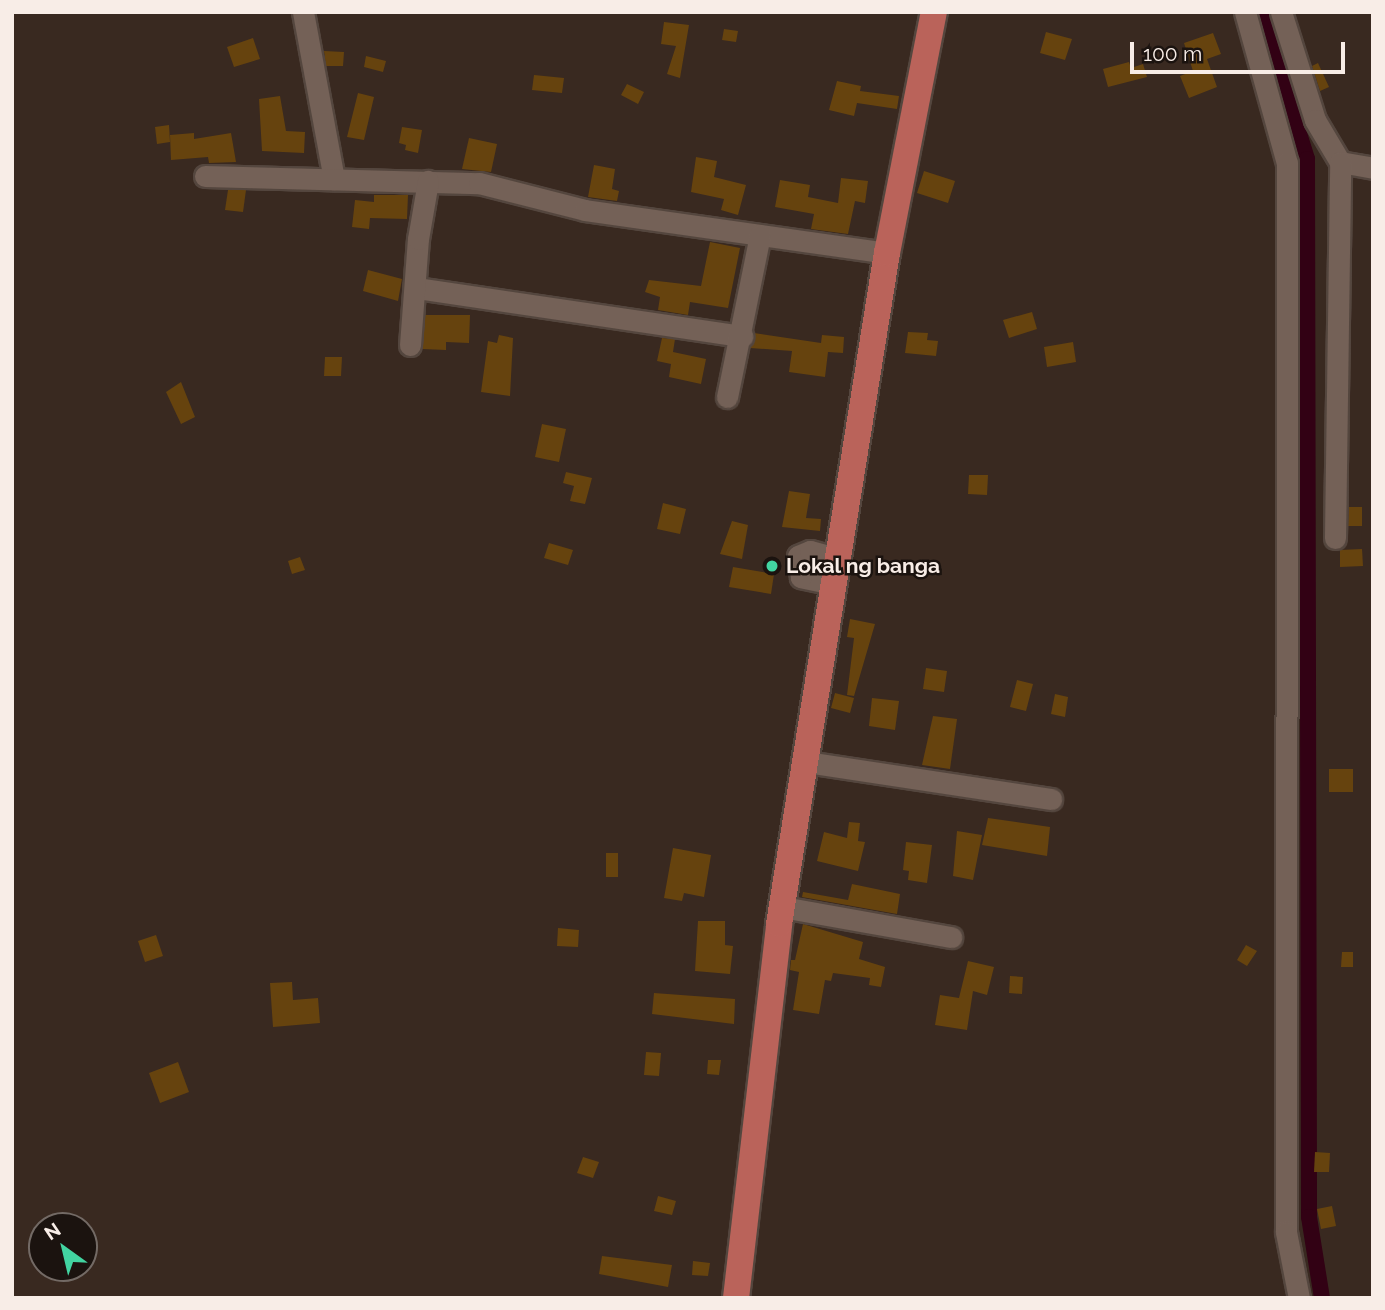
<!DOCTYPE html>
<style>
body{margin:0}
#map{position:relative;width:1385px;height:1310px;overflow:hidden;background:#392920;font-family:Raleway,sans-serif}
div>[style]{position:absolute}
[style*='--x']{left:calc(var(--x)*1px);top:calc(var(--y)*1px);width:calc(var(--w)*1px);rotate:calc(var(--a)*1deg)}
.canal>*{height:16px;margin:-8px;padding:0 8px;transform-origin:8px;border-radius:8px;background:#320114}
.building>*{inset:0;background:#66430e}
.roads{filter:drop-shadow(2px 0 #54463e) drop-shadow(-2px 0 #54463e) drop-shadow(0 2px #54463e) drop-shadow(0 -2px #54463e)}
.minor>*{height:21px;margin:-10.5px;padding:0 10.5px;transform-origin:10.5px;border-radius:10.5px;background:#746157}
.major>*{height:26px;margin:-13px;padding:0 13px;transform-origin:13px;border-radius:13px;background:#ba635a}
.dots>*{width:19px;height:19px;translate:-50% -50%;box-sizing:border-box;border:4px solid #1b130f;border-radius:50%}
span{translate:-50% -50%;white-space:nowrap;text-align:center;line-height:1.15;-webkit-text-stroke:5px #1b130f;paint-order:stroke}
.poi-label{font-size:21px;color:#f8ede7;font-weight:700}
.left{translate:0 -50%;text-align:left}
.frame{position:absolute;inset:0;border:14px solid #f8ede7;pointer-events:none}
.north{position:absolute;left:28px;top:1212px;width:70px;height:70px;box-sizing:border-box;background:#1b130f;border:2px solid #736a65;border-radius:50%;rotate:326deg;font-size:19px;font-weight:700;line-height:28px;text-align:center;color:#f8ede7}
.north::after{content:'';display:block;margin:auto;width:24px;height:32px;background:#42d4a1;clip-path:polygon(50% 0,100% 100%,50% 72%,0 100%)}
.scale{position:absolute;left:1130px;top:42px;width:215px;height:32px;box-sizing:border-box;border:4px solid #f8ede7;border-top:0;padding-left:9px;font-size:21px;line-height:24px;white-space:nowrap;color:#f8ede7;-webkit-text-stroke:5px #1b130f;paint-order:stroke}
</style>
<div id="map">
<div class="canal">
<div style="--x:1261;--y:12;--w:154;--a:72.6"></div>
<div style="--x:1307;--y:159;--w:1058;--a:89.89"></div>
<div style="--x:1309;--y:1217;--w:82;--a:80.9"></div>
</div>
<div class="building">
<div style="clip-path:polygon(664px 22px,689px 25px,680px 78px,667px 74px,676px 46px,661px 44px)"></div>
<div style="clip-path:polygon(724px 29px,738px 31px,736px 42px,722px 40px)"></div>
<div style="clip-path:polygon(1046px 32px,1072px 39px,1065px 60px,1040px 53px)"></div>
<div style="clip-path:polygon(1213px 33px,1221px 54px,1207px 59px,1217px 87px,1189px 98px,1180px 76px,1193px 71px,1184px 43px)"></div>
<div style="clip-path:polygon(253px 38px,260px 59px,234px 67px,227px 47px)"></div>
<div style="clip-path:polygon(324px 51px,344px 52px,343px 66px,326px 66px)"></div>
<div style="clip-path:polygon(366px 56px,386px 61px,383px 72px,364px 67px)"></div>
<div style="clip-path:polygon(1129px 62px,1131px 68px,1143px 64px,1147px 77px,1108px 87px,1103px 69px)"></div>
<div style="clip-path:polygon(1318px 63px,1329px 87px,1320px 91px,1312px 66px)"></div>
<div style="clip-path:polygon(534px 75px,564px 78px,562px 93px,532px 90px)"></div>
<div style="clip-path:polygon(837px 81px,861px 86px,860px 91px,899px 96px,897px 109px,857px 103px,854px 116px,829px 110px)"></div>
<div style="clip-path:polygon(627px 84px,644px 92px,638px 104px,621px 95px)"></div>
<div style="clip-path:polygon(358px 93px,374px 97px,364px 140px,347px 137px)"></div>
<div style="clip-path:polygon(280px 96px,286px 131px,305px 132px,304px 153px,262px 151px,259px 99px)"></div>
<div style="clip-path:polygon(169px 125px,170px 142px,157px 144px,155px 127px)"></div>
<div style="clip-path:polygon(402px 127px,422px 130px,418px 153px,405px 150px,406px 145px,399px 143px)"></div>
<div style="clip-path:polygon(194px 133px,194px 139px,231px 133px,236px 162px,209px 163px,208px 157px,171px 160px,170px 135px)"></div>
<div style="clip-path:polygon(469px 138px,497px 144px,491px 172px,462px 169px)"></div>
<div style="clip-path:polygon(696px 157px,717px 161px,714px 177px,746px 185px,738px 215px,721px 210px,724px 199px,691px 192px)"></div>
<div style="clip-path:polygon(594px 165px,615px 169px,612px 189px,619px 191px,617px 201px,588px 197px)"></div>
<div style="clip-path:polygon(924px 171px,955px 181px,948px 203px,917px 193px)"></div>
<div style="clip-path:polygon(841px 178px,868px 181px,865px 203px,855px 201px,848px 234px,811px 229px,814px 214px,775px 207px,780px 180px,810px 185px,808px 197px,838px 203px)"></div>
<div style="clip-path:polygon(228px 190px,246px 190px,243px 212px,225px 210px)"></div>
<div style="clip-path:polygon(374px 195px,408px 195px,407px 219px,370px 218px,369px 229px,352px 227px,355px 200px,374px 202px)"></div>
<div style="clip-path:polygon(710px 242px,740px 248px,728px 308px,690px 302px,688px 315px,658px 310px,660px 297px,645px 292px,649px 280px,701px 286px)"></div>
<div style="clip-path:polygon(368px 270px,402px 279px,398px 301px,363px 291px)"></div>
<div style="clip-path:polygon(1032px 312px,1037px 329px,1009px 338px,1003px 320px)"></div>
<div style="clip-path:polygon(425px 315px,470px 315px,469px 343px,446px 342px,446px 350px,422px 349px)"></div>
<div style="clip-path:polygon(908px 332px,928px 333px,927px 340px,938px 341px,936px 356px,905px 353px)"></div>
<div style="clip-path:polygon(754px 333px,821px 343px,822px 335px,844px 337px,843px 353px,828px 352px,825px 377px,789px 372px,792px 351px,750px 348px)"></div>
<div style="clip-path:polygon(499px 335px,513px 338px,510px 396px,481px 392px,488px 341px,497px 343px)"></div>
<div style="clip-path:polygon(662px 338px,675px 339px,673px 352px,706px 359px,701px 384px,669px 377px,671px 364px,657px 361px)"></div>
<div style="clip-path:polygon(1073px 342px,1076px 362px,1047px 367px,1044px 347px)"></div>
<div style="clip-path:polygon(325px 357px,342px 357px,341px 376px,324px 376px)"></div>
<div style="clip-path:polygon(181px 382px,195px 417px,181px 424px,166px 392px)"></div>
<div style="clip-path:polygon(542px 424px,566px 429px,559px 462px,535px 457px)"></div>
<div style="clip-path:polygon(566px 472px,592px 478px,585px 504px,570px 501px,574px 486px,563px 483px)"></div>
<div style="clip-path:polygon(969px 475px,988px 475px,987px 495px,968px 494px)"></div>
<div style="clip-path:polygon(789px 491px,810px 494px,806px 518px,821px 519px,820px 531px,782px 527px)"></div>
<div style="clip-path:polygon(663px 503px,686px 509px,680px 534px,657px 529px)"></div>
<div style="clip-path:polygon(1349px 507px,1362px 507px,1362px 526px,1348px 526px)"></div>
<div style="clip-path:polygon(732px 521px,748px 525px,742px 559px,720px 554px)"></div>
<div style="clip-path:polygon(549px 543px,573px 550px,568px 565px,544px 558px)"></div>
<div style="clip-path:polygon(1362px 549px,1363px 566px,1340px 567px,1340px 550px)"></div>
<div style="clip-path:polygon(300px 557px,305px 570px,292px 574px,288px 561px)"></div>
<div style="clip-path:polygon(733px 567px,774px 574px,771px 594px,729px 587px)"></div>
<div style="clip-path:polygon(850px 619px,875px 624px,854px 696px,847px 695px,854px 638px,847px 637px)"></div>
<div style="clip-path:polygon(926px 668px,947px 671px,944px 692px,923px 689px)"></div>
<div style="clip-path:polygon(1017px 680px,1033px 684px,1026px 711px,1010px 707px)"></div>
<div style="clip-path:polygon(835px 693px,854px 698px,850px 713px,831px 708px)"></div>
<div style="clip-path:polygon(1055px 694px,1068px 697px,1065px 717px,1051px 714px)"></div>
<div style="clip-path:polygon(872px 698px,899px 701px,895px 730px,869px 726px)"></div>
<div style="clip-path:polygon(933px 716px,957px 719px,950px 769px,922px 765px)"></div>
<div style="clip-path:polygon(1329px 769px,1353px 769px,1353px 792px,1329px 792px)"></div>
<div style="clip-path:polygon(988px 818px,1050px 827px,1047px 856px,982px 845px)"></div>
<div style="clip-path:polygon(849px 822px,860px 823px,858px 841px,865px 842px,858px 871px,817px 861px,824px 832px,847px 838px)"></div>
<div style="clip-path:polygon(957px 831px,982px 835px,973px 880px,953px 876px)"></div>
<div style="clip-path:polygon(906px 842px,932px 845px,927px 883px,908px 880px,909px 871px,903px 870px)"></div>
<div style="clip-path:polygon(673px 848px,711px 855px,704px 897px,684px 893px,682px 901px,664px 898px)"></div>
<div style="clip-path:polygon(606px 853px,618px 853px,618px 877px,606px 877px)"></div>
<div style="clip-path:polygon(852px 884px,900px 894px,897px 914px,802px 897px,803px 892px,848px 900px)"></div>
<div style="clip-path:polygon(698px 921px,725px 921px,725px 945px,733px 946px,730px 974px,695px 971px)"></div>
<div style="clip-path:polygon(803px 924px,863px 942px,859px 959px,885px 967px,881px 987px,869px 985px,870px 978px,833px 973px,831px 981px,825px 980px,819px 1014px,793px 1010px,799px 972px,790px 970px,791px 960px,795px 960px)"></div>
<div style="clip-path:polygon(558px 928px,579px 930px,578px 947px,557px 946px)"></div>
<div style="clip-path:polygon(156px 935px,163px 956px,145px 962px,138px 941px)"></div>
<div style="clip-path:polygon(1246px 945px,1257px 951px,1247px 966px,1237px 960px)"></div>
<div style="clip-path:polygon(1342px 952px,1353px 952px,1353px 967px,1341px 967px)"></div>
<div style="clip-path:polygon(968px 961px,994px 967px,987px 995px,973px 991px,967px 1030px,935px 1025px,940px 995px,959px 998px)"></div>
<div style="clip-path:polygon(1010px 976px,1023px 977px,1022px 994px,1009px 993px)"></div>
<div style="clip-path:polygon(292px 982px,293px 1000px,318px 998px,320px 1023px,273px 1027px,270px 983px)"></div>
<div style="clip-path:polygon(654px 993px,735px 999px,734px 1024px,652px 1014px)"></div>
<div style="clip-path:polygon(646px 1052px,661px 1053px,659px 1076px,644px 1075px)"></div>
<div style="clip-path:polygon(708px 1060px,721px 1060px,719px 1075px,707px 1074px)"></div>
<div style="clip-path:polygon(178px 1062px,189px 1092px,160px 1103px,149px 1073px)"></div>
<div style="clip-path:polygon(1315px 1152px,1330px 1153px,1329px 1172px,1314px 1172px)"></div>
<div style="clip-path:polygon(583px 1157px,599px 1162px,593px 1178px,577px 1173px)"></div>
<div style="clip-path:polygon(658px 1196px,676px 1201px,672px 1215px,654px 1211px)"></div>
<div style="clip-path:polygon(1332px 1206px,1336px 1226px,1321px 1229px,1317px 1209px)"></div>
<div style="clip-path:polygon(602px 1256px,672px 1265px,668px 1287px,599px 1274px)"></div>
<div style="clip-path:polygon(693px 1261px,710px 1263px,708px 1276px,692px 1275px)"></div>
</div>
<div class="roads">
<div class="minor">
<div style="--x:303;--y:12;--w:170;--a:79.5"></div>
<div style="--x:1245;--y:12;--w:157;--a:74.5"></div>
<div style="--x:1287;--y:163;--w:1069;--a:90.05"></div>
<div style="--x:1286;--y:1232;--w:67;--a:78.9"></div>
<div style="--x:1281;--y:12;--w:113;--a:72.5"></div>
<div style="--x:1315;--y:120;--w:49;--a:59.2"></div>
<div style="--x:1340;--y:162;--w:34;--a:10"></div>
<div style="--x:205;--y:176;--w:274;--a:1.5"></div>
<div style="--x:479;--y:183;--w:109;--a:14.3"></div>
<div style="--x:585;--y:210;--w:305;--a:8.1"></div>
<div style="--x:416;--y:288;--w:330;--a:8.4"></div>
<div style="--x:410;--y:345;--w:106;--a:-85.7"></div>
<div style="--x:418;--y:239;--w:59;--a:-80.2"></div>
<div style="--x:727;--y:397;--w:165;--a:-78.5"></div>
<div style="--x:1335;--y:538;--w:376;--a:-89.2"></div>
<div style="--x:833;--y:584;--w:33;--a:-168"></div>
<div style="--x:801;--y:577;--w:21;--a:-98"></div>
<div style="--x:798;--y:556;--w:13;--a:-23"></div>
<div style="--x:810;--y:551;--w:31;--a:15"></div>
<div style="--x:806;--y:762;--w:248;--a:8.6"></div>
<div style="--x:782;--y:907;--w:172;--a:10.1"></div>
</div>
<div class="major">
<div style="--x:736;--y:1298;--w:376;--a:-83.4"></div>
<div style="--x:779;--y:924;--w:680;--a:-80.86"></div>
<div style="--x:887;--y:253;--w:246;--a:-79"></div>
</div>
</div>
<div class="dots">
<div style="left:772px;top:566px;background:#42d4a1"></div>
</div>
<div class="poi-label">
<span class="left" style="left:786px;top:566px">Lokal ng banga</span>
</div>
<div class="frame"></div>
<div class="north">N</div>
<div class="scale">100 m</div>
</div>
